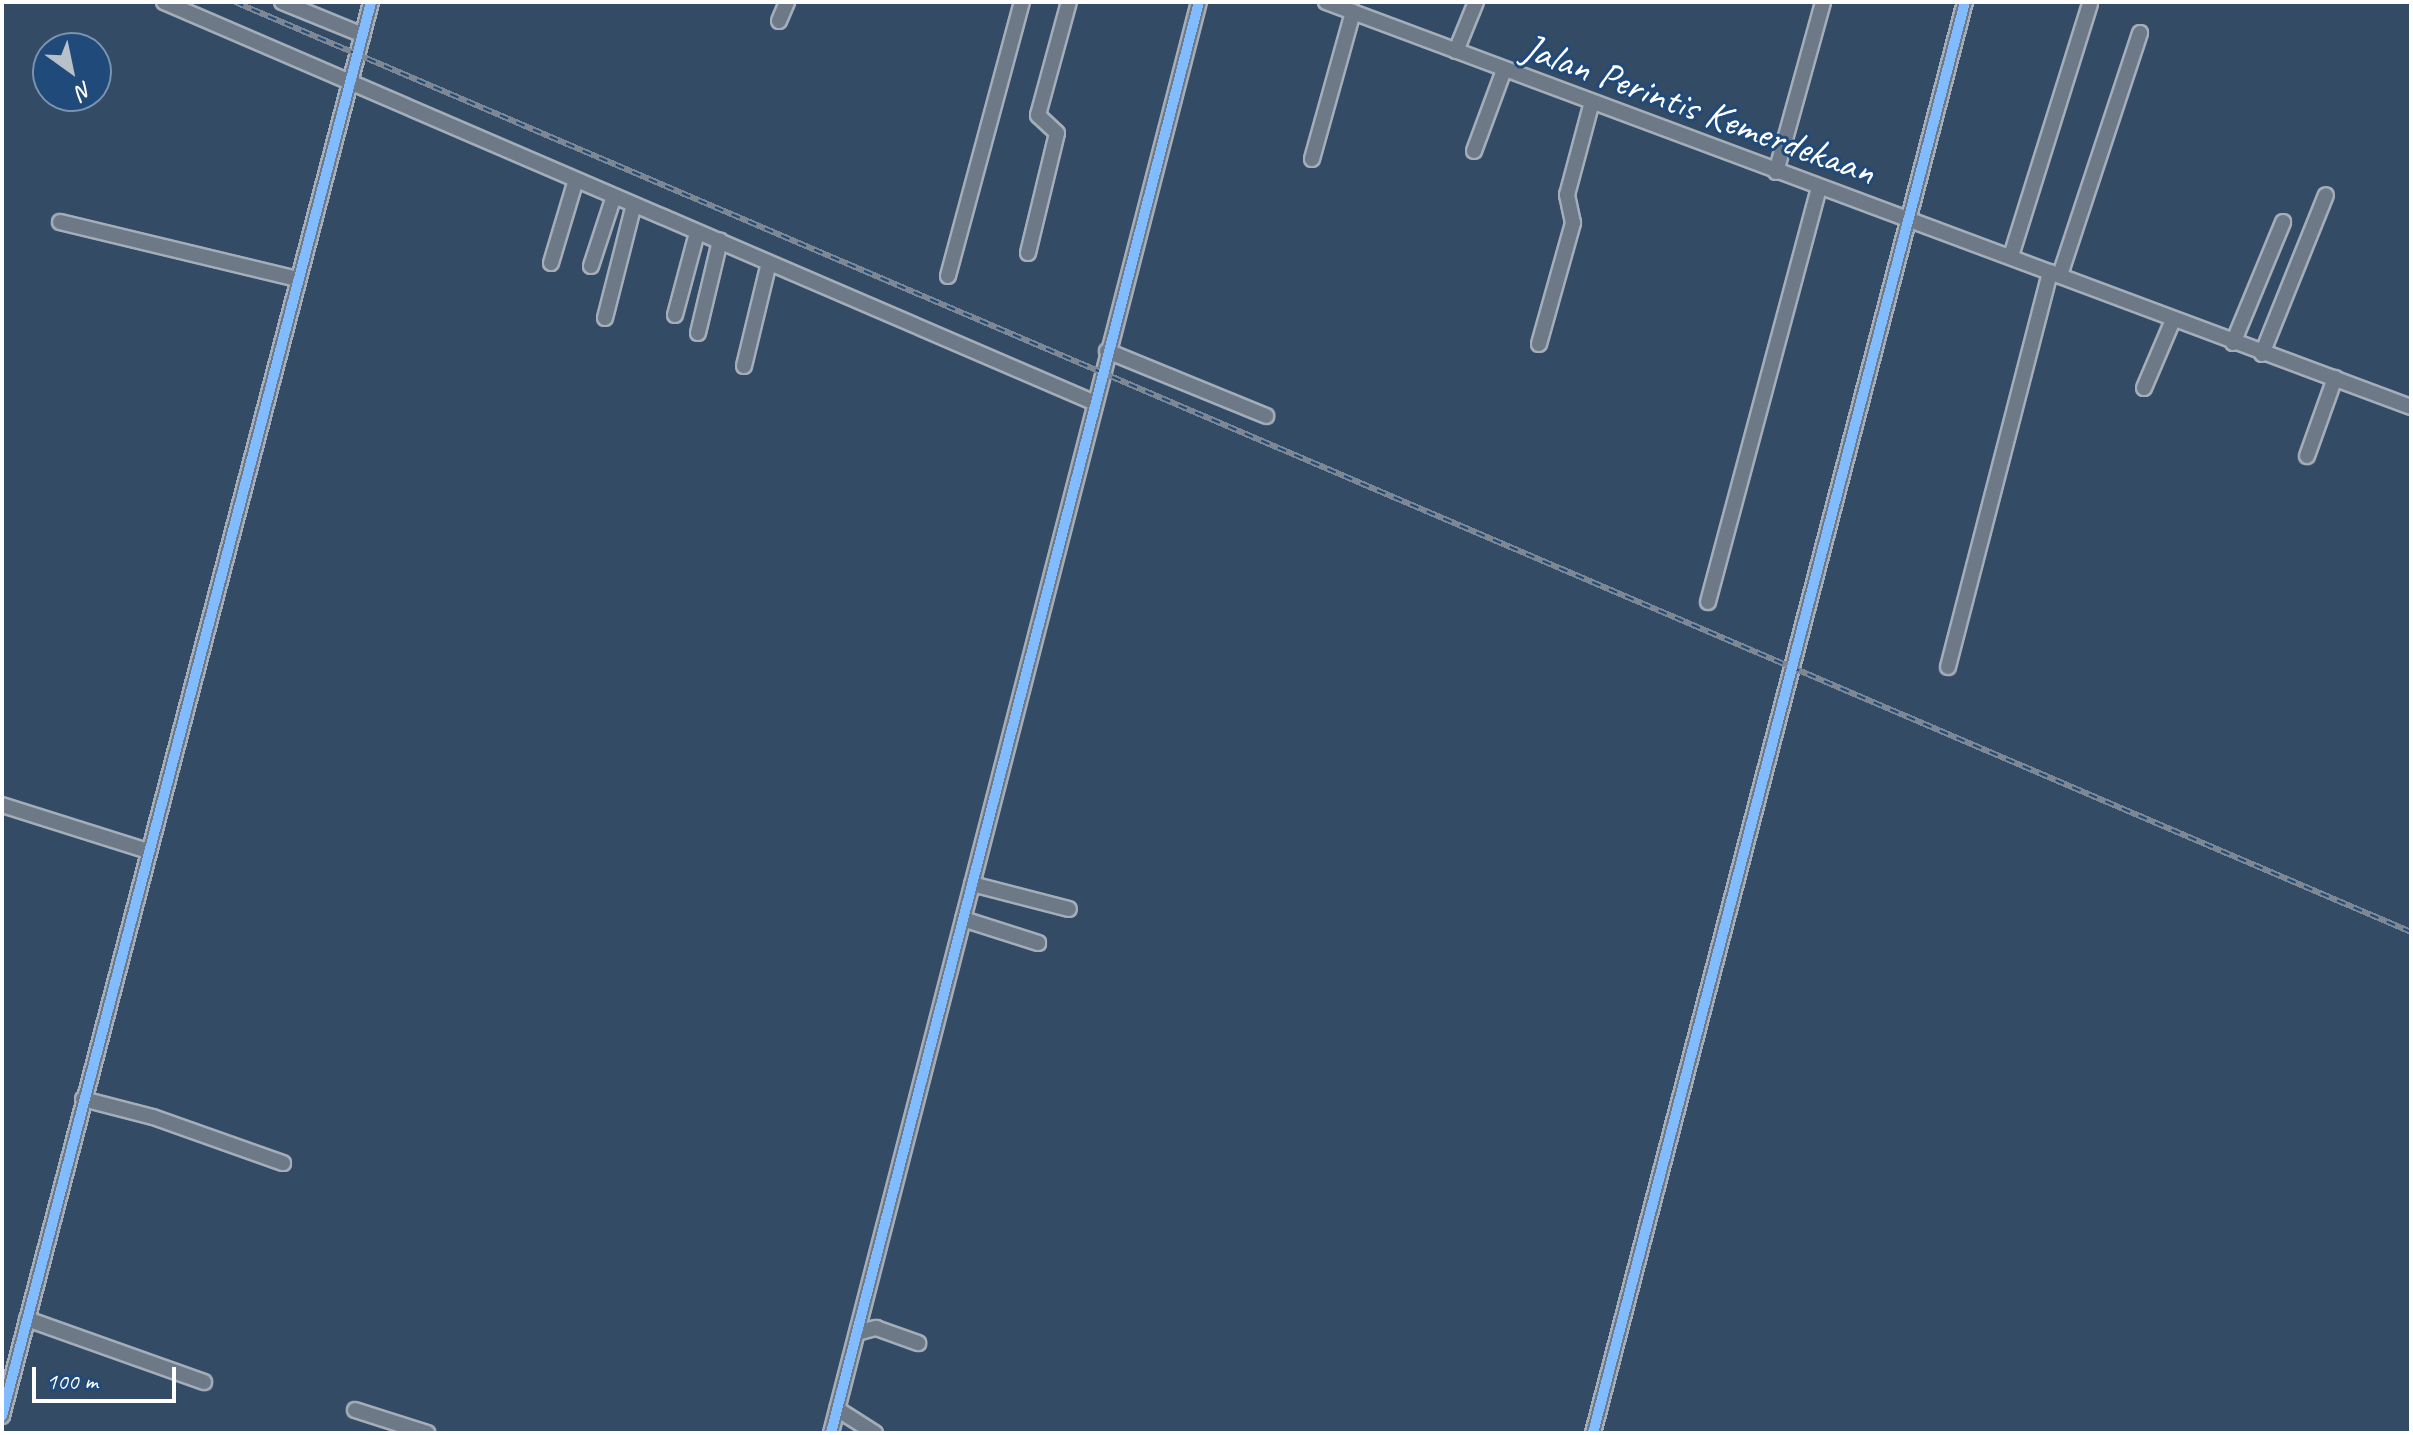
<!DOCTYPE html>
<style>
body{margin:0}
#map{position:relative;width:2413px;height:1435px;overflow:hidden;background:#344b65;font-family:Caveat,sans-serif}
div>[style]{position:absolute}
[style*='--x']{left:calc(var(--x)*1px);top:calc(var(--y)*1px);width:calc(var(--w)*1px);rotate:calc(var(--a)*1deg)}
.roads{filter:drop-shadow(2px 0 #a4aeba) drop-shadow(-2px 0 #a4aeba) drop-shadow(0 2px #a4aeba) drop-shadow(0 -2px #a4aeba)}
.minor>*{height:14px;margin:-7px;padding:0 7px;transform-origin:7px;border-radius:7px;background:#6d7986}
.rail>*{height:6px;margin-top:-3px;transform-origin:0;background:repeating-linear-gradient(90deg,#1f4a7a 0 9px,#7e8895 0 18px);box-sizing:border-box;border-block:2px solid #7e8895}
.cycleway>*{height:10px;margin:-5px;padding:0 5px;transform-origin:5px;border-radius:5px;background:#80bcff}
span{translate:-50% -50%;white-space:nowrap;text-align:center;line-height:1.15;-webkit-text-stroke:6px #1f4a7a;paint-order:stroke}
.street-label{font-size:40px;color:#fff}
.frame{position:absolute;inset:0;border:4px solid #fff;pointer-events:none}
.north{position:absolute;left:32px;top:32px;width:80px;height:80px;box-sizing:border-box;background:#1f4a7a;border:2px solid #7992af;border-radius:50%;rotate:147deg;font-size:22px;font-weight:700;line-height:32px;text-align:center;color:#fff}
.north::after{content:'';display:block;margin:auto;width:28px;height:36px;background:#b8c0c9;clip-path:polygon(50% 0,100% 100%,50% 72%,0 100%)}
.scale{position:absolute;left:32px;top:1367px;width:144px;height:36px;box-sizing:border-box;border:4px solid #fff;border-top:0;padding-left:10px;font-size:24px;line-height:28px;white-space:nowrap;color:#fff;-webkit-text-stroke:6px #1f4a7a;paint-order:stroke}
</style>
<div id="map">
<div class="roads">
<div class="minor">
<div style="--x:164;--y:2;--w:1011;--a:23.3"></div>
<div style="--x:282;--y:2;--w:87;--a:22.2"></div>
<div style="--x:1326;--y:2;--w:1158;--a:20.47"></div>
<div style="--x:779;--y:21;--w:21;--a:-67"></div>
<div style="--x:1456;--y:51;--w:53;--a:-67.8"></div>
<div style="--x:1474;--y:151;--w:86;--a:-69.7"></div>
<div style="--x:1312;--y:159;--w:153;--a:-74.4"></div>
<div style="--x:1776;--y:172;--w:176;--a:-74.5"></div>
<div style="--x:60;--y:222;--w:244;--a:13.5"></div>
<div style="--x:1028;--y:253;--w:123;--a:-76.4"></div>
<div style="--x:1057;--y:133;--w:26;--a:-137"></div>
<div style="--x:1038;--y:115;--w:117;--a:-74.7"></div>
<div style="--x:2011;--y:256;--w:264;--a:-72.6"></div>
<div style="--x:551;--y:263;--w:84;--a:-73.3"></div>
<div style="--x:591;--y:266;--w:71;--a:-71.8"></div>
<div style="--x:2060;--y:275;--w:255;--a:-71.7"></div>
<div style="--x:948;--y:276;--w:284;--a:-74.9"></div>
<div style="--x:675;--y:315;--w:85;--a:-75"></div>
<div style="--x:605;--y:318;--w:114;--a:-75.7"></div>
<div style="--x:698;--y:333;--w:95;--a:-76.6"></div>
<div style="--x:2233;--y:343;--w:131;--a:-67.5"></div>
<div style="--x:1539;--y:344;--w:126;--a:-74.3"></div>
<div style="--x:1573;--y:223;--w:29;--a:-102"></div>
<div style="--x:1567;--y:195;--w:96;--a:-75"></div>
<div style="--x:1107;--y:351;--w:172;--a:22.2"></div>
<div style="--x:2262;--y:354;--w:171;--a:-68.1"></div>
<div style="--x:744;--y:366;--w:106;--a:-76.4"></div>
<div style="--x:2144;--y:388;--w:74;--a:-66.9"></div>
<div style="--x:2307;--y:456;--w:83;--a:-70.3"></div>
<div style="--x:1708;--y:602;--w:428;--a:-75"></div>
<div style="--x:1948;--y:667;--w:408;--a:-75.5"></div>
<div style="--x:2;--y:805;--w:153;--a:17.5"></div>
<div style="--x:972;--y:884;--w:100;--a:14.5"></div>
<div style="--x:963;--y:919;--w:79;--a:17.7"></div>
<div style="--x:83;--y:1099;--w:72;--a:14.4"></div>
<div style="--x:153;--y:1117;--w:138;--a:19.5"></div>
<div style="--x:27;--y:1319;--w:188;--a:19.6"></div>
<div style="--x:857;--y:1333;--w:20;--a:-15"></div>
<div style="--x:876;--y:1328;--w:45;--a:19.7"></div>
<div style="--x:837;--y:1409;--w:45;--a:32.3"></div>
<div style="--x:355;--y:1410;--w:76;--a:17.7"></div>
<div style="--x:2;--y:1416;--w:1461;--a:-75.37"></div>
<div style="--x:831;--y:1433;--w:1478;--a:-75.58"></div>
<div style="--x:1593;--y:1433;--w:1479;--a:-75.43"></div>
</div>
</div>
<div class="rail">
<div style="--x:235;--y:2;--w:2366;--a:23.14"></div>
</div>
<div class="cycleway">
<div style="--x:2;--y:1416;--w:1461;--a:-75.37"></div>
<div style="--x:831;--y:1433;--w:1478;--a:-75.58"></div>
<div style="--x:1593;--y:1433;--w:1479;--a:-75.43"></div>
</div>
<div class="street-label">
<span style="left:1699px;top:109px;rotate:20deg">Jalan Perintis Kemerdekaan</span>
</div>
<div class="frame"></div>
<div class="north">N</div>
<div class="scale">100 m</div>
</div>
